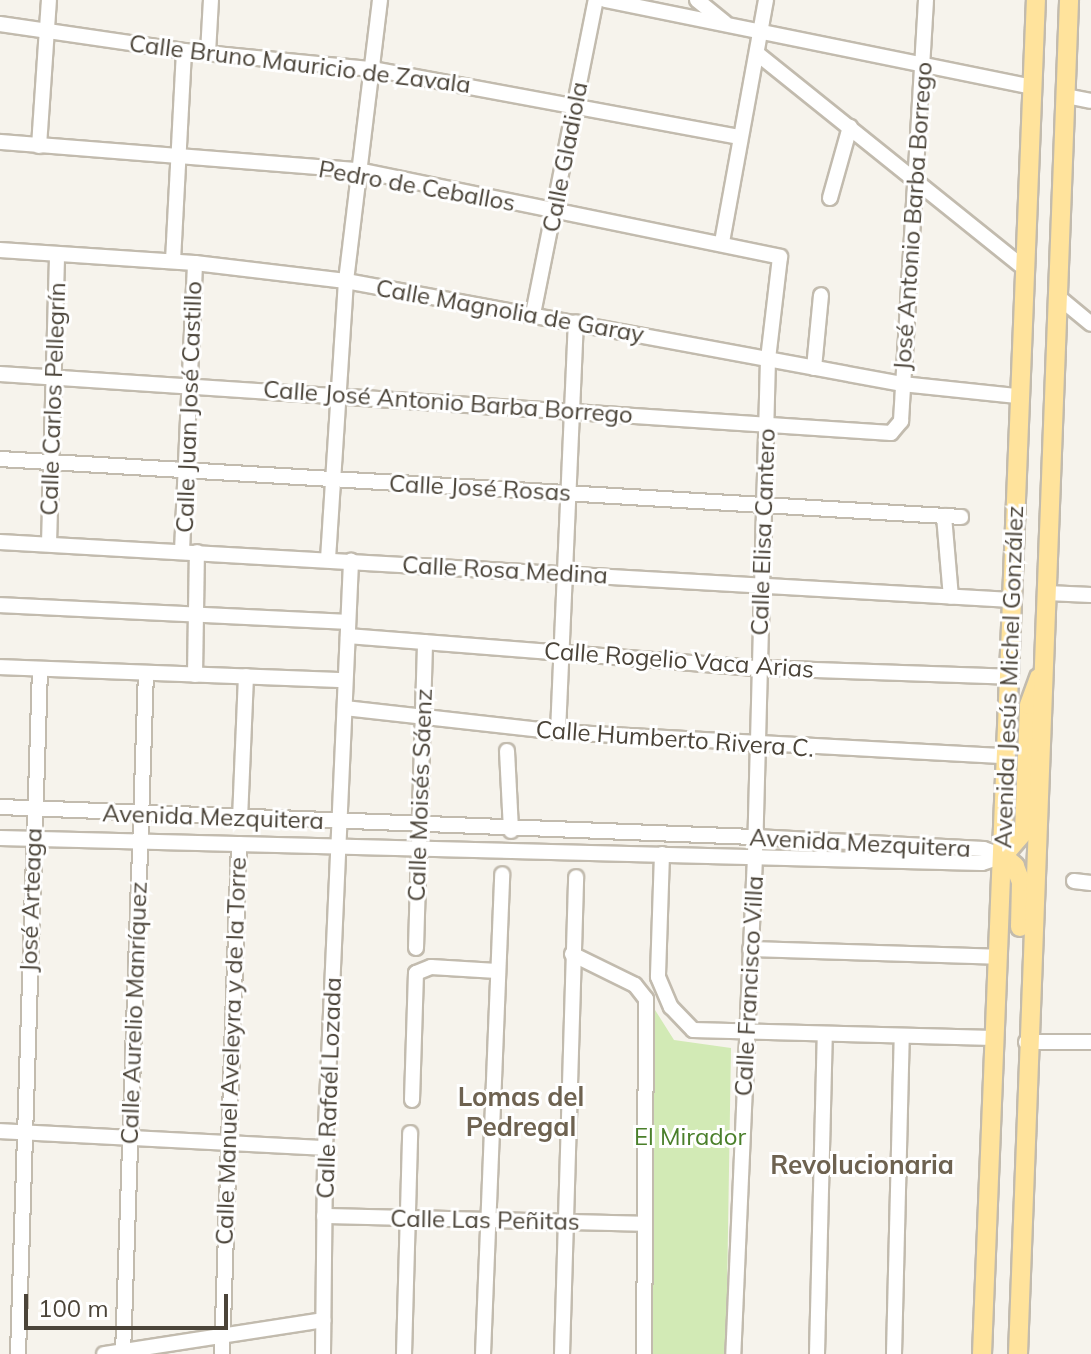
<!DOCTYPE html>
<meta charset="utf-8">
<style>
body{margin:0}
#map{position:relative;width:1091px;height:1354px;overflow:hidden;background:#f6f3ec;font-family:Mulish,sans-serif}
div>[style]{position:absolute}
[style*='--x']{left:calc(var(--x)*1px);top:calc(var(--y)*1px);width:calc(var(--w)*1px);rotate:calc(var(--a)*1deg)}
.green>*{inset:0;background:#d2eab5}
.roads{filter:drop-shadow(2px 0 #c2bbae) drop-shadow(-2px 0 #c2bbae) drop-shadow(0 2px #c2bbae) drop-shadow(0 -2px #c2bbae)}
.minor>*{height:14px;margin:-7px;padding:0 7px;transform-origin:7px;border-radius:7px;background:#fff}
.major>*{height:18px;margin:-9px;padding:0 9px;transform-origin:9px;border-radius:9px;background:#ffe39c}
span{translate:-50% -50%;white-space:nowrap;text-align:center;line-height:1.15;-webkit-text-stroke:6px #fff;paint-order:stroke}
.street-label{font-size:24px;color:#4b4439}
.park-label{font-size:24px;color:#4a7f2a}
.neighbourhood-label{font-size:26px;color:#6e6250;font-weight:700}
.scale{position:absolute;left:24px;top:1294px;width:204px;height:36px;box-sizing:border-box;border:4px solid #4b4439;border-top:0;padding-left:10px;font-size:24px;line-height:28px;white-space:nowrap;color:#4b4439;-webkit-text-stroke:6px #fff;paint-order:stroke}
</style>
<div id="map">
<div class="green">
<div style="clip-path:polygon(650px 1002px,674px 1040px,731px 1048px,726px 1354px,649px 1354px)"></div>
</div>
<div class="roads">
<div class="minor">
<div style="--x:605;--y:0;--w:437;--a:11.5"></div>
<div style="--x:697;--y:0;--w:36;--a:39"></div>
<div style="--x:0;--y:24;--w:186;--a:8.3"></div>
<div style="--x:184;--y:51;--w:189;--a:5.5"></div>
<div style="--x:372;--y:69;--w:374;--a:10.5"></div>
<div style="--x:208;--y:53;--w:53;--a:-86.8"></div>
<div style="--x:759;--y:55;--w:340;--a:38.8"></div>
<div style="--x:1066;--y:96;--w:25;--a:11"></div>
<div style="--x:0;--y:142;--w:359;--a:4.5"></div>
<div style="--x:358;--y:170;--w:431;--a:11.6"></div>
<div style="--x:780;--y:257;--w:103;--a:96.7"></div>
<div style="--x:768;--y:359;--w:498;--a:91.5"></div>
<div style="--x:755;--y:857;--w:497;--a:92.5"></div>
<div style="--x:39;--y:146;--w:146;--a:-86.1"></div>
<div style="--x:830;--y:198;--w:74;--a:-74.3"></div>
<div style="--x:722;--y:242;--w:246;--a:-79.7"></div>
<div style="--x:0;--y:250;--w:195;--a:3.8"></div>
<div style="--x:195;--y:263;--w:152;--a:6.8"></div>
<div style="--x:346;--y:281;--w:565;--a:10.5"></div>
<div style="--x:902;--y:384;--w:116;--a:6"></div>
<div style="--x:173;--y:261;--w:210;--a:-87"></div>
<div style="--x:1056;--y:295;--w:45;--a:39.6"></div>
<div style="--x:533;--y:314;--w:320;--a:-78.7"></div>
<div style="--x:814;--y:368;--w:73;--a:-84.5"></div>
<div style="--x:0;--y:374;--w:893;--a:3.79"></div>
<div style="--x:891;--y:433;--w:16;--a:-50"></div>
<div style="--x:901;--y:421;--w:422;--a:-86.6"></div>
<div style="--x:0;--y:459;--w:963;--a:3.45"></div>
<div style="--x:944;--y:516;--w:81;--a:85.1"></div>
<div style="--x:0;--y:542;--w:1013;--a:3.28"></div>
<div style="--x:49;--y:544;--w:290;--a:-88.4"></div>
<div style="--x:182;--y:551;--w:288;--a:-87.4"></div>
<div style="--x:328;--y:559;--w:279;--a:-86.3"></div>
<div style="--x:346;--y:281;--w:283;--a:-83.1"></div>
<div style="--x:1047;--y:593;--w:44;--a:2.6"></div>
<div style="--x:0;--y:605;--w:348;--a:2.8"></div>
<div style="--x:348;--y:636;--w:411;--a:4.5"></div>
<div style="--x:758;--y:668;--w:252;--a:2"></div>
<div style="--x:0;--y:667;--w:345;--a:2.2"></div>
<div style="--x:195;--y:675;--w:123;--a:-89.1"></div>
<div style="--x:345;--y:708;--w:214;--a:6.4"></div>
<div style="--x:558;--y:732;--w:450;--a:3.1"></div>
<div style="--x:558;--y:732;--w:410;--a:-87.5"></div>
<div style="--x:507;--y:751;--w:80;--a:87.1"></div>
<div style="--x:0;--y:807;--w:756;--a:2.28"></div>
<div style="--x:755;--y:837;--w:229;--a:3"></div>
<div style="--x:984;--y:849;--w:20;--a:20"></div>
<div style="--x:240;--y:819;--w:143;--a:-87.6"></div>
<div style="--x:0;--y:838;--w:982;--a:1.46"></div>
<div style="--x:982;--y:863;--w:22;--a:-18"></div>
<div style="--x:662;--y:854;--w:123;--a:91.9"></div>
<div style="--x:658;--y:977;--w:33;--a:67"></div>
<div style="--x:671;--y:1007;--w:32;--a:46"></div>
<div style="--x:693;--y:1030;--w:301;--a:1.5"></div>
<div style="--x:1074;--y:881;--w:17;--a:7"></div>
<div style="--x:416;--y:948;--w:306;--a:-88.3"></div>
<div style="--x:750;--y:949;--w:248;--a:1.8"></div>
<div style="--x:572;--y:954;--w:70;--a:26.2"></div>
<div style="--x:635;--y:985;--w:18;--a:52"></div>
<div style="--x:646;--y:999;--w:355;--a:90.3"></div>
<div style="--x:1026;--y:1042;--w:65;--a:0"></div>
<div style="--x:412;--y:1100;--w:127;--a:-88.2"></div>
<div style="--x:416;--y:973;--w:16;--a:-22"></div>
<div style="--x:431;--y:967;--w:66;--a:3.5"></div>
<div style="--x:0;--y:1131;--w:325;--a:3"></div>
<div style="--x:324;--y:1216;--w:321;--a:1.4"></div>
<div style="--x:18;--y:1354;--w:685;--a:-88.16"></div>
<div style="--x:104;--y:1354;--w:222;--a:-8.8"></div>
<div style="--x:123;--y:1354;--w:681;--a:-88.07"></div>
<div style="--x:222;--y:1354;--w:510;--a:-88.09"></div>
<div style="--x:323;--y:1354;--w:206;--a:-89.4"></div>
<div style="--x:325;--y:1148;--w:588;--a:-87.46"></div>
<div style="--x:404;--y:1354;--w:221;--a:-88.4"></div>
<div style="--x:483;--y:1354;--w:480;--a:-87.7"></div>
<div style="--x:562;--y:1354;--w:477;--a:-88.3"></div>
<div style="--x:817;--y:1354;--w:320;--a:-88.6"></div>
<div style="--x:894;--y:1354;--w:318;--a:-88.6"></div>
</div>
<div class="major">
<div style="--x:1020;--y:927;--w:45;--a:-88.7"></div>
<div style="--x:1021;--y:882;--w:17;--a:-111"></div>
<div style="--x:1015;--y:866;--w:16;--a:-140"></div>
<div style="--x:1003;--y:856;--w:32;--a:-49"></div>
<div style="--x:1024;--y:832;--w:127;--a:-87.7"></div>
<div style="--x:1029;--y:705;--w:29;--a:-70"></div>
<div style="--x:982;--y:1354;--w:1355;--a:-87.72"></div>
<div style="--x:1018;--y:1354;--w:1355;--a:-87.84"></div>
</div>
</div>
<div class="street-label">
<span style="left:300px;top:64px;rotate:7deg">Calle Bruno Mauricio de Zavala</span>
<span style="left:565px;top:157px;rotate:-79deg">Calle Gladiola</span>
<span style="left:417px;top:186px;rotate:10deg">Pedro de Ceballos</span>
<span style="left:913px;top:216px;rotate:-86deg">José Antonio Barba Borrego</span>
<span style="left:510px;top:311px;rotate:10deg">Calle Magnolia de Garay</span>
<span style="left:53px;top:399px;rotate:-88deg">Calle Carlos Pellegrín</span>
<span style="left:448px;top:402px;rotate:4deg">Calle José Antonio Barba Borrego</span>
<span style="left:189px;top:407px;rotate:-88deg">Calle Juan José Castillo</span>
<span style="left:480px;top:488px;rotate:3deg">Calle José Rosas</span>
<span style="left:763px;top:532px;rotate:-88deg">Calle Elisa Cantero</span>
<span style="left:505px;top:570px;rotate:3deg">Calle Rosa Medina</span>
<span style="left:679px;top:660px;rotate:4deg">Calle Rogelio Vaca Arias</span>
<span style="left:1009px;top:677px;rotate:-88deg">Avenida Jesús Michel González</span>
<span style="left:675px;top:739px;rotate:4deg">Calle Humberto Rivera C.</span>
<span style="left:420px;top:795px;rotate:-88deg">Calle Moisés Sáenz</span>
<span style="left:213px;top:817px;rotate:2deg">Avenida Mezquitera</span>
<span style="left:860px;top:843px;rotate:3deg">Avenida Mezquitera</span>
<span style="left:31px;top:900px;rotate:-88deg">José Arteaga</span>
<span style="left:749px;top:986px;rotate:-87deg">Calle Francisco Villa</span>
<span style="left:134px;top:1013px;rotate:-88deg">Calle Aurelio Manríquez</span>
<span style="left:231px;top:1051px;rotate:-88deg">Calle Manuel Aveleyra y de la Torre</span>
<span style="left:329px;top:1088px;rotate:-88deg">Calle Rafaél Lozada</span>
<span style="left:485px;top:1220px;rotate:1deg">Calle Las Peñitas</span>
</div>
<div class="park-label">
<span style="left:690px;top:1137px">El Mirador</span>
</div>
<div class="neighbourhood-label">
<span style="left:521px;top:1112px">Lomas del<br>Pedregal</span>
<span style="left:862px;top:1165px">Revolucionaria</span>
</div>
<div class="scale">100 m</div>
</div>
